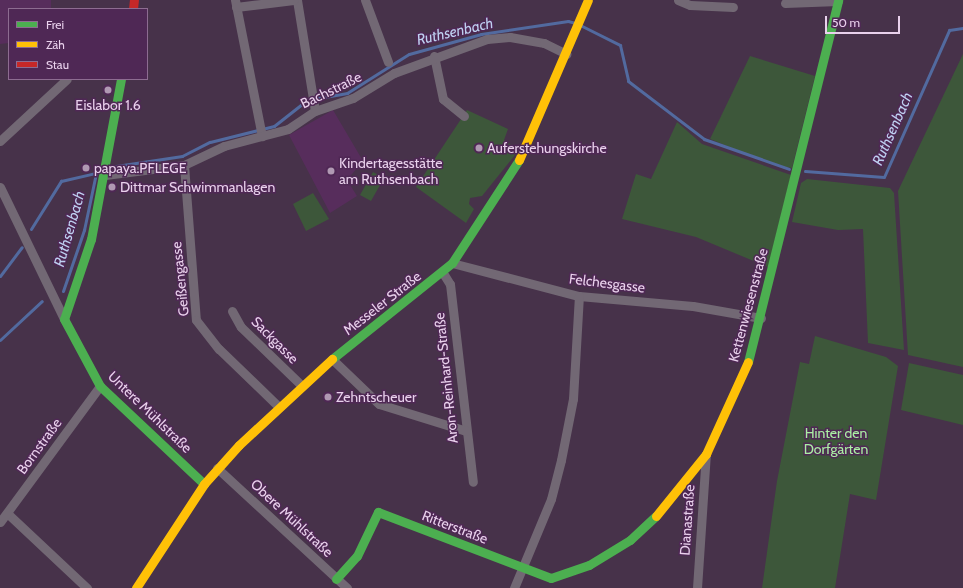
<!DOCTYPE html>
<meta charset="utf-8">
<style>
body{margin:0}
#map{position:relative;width:963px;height:588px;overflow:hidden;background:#47324a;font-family:Cabin,sans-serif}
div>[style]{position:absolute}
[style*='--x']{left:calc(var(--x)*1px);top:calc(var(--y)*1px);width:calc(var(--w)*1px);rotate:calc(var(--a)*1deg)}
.built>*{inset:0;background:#572d5c}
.green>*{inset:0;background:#3d573a}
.stream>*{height:3px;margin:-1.5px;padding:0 1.5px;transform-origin:1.5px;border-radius:1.5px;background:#526a9f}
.street>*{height:9px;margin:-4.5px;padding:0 4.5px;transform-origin:4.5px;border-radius:4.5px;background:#726874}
.fast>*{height:9px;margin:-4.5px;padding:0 4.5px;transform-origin:4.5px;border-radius:4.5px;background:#4caf50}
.slow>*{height:9px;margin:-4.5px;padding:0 4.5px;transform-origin:4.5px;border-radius:4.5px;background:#ffc107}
.jam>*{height:9px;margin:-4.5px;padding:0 4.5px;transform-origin:4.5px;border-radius:4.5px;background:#c62828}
.dots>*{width:11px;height:11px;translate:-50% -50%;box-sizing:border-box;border:2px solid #4f2855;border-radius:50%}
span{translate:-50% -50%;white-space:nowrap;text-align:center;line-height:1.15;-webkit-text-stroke:3px #4f2855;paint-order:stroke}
.street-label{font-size:14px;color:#e9d1ec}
.poi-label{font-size:14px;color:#e9d1ec}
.left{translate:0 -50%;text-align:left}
.park-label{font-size:14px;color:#aaefa3}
.water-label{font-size:15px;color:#bed0f0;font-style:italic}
.legend{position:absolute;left:8px;top:8px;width:140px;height:72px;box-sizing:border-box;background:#4f2855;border:1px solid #8d6c91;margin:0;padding:5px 7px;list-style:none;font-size:12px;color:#e9d1ec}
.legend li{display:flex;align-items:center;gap:8px;height:20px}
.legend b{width:20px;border:1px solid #8d6c91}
.scale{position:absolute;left:825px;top:16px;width:75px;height:18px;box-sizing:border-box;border:2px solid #e9d1ec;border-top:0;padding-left:5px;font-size:12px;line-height:14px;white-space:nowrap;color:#e9d1ec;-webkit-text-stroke:3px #4f2855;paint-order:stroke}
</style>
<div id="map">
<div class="built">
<div style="clip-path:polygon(0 0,51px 0,51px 9px,9px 9px,9px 43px,0 44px)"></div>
<div style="clip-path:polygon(333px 110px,363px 161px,347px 180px,357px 196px,330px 213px,289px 135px)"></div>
</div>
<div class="green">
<div style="clip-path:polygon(963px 54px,963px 367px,908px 355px,898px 191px)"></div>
<div style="clip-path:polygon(750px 56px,815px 76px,792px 168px,773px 165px,710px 139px)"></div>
<div style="clip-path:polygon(467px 110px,508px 129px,504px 140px,519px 150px,482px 196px,470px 198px,469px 204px,474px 209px,466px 223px,416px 187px)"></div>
<div style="clip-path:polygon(677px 122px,702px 144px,791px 175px,768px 267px,696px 237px,622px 219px,636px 174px,651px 179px)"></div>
<div style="clip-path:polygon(373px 172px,384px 178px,371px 201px,360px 195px)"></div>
<div style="clip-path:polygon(807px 179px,890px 188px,894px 193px,904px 350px,868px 343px,863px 229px,838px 230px,792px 222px,801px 183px)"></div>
<div style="clip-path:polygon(313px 193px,329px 219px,306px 231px,293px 204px)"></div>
<div style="clip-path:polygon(815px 336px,886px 357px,898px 366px,876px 500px,850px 494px,835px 588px,762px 588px,777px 481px,800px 362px,809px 364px)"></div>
<div style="clip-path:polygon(909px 363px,963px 375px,963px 425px,901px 410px)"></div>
</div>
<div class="stream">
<div style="--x:580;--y:25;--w:45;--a:26.6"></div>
<div style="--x:620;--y:45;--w:37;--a:77"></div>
<div style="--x:628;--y:81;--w:96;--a:37.3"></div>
<div style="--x:704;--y:139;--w:90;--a:19.4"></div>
<div style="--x:116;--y:166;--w:67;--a:-8.6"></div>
<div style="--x:182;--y:156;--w:31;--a:-27"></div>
<div style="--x:210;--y:142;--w:66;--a:-14"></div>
<div style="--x:274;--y:126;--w:42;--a:-38.2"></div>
<div style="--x:307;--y:100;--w:41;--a:-9.9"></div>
<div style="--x:347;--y:93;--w:73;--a:-32.2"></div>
<div style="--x:409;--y:54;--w:75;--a:-15.5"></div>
<div style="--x:481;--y:34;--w:88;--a:-8.5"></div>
<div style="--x:568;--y:21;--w:7;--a:16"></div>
<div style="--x:805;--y:171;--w:79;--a:4.3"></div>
<div style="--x:884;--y:177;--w:161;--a:-66.1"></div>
<div style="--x:949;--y:30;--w:14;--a:-8"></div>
<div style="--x:31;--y:229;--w:57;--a:-58"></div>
<div style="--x:61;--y:181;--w:36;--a:-13"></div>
<div style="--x:0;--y:276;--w:36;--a:-53"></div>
<div style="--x:63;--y:291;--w:65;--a:-71"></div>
<div style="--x:84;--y:230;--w:58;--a:-78.1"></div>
<div style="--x:0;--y:340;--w:57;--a:-42.9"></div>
</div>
<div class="street">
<div style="--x:235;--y:0;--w:139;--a:78.8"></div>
<div style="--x:297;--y:0;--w:112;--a:80.8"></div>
<div style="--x:365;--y:0;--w:66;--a:69.6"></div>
<div style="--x:678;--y:0;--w:13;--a:23"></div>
<div style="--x:690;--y:5;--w:43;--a:2.7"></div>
<div style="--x:785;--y:3;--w:53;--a:-2.2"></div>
<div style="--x:236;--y:7;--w:58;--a:-6.9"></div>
<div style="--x:434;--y:56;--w:44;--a:78.2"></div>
<div style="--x:443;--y:99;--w:27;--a:39"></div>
<div style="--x:0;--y:141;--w:91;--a:-42.8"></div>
<div style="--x:184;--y:165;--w:155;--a:85.6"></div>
<div style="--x:196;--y:320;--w:37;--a:52"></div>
<div style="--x:219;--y:349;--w:83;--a:44"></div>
<div style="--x:105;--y:175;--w:80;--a:-7.2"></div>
<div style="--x:184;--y:165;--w:44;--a:-25.4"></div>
<div style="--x:224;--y:146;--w:66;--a:-14.9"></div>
<div style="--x:288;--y:129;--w:32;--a:-34"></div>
<div style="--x:315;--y:111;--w:40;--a:-18.9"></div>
<div style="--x:353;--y:98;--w:48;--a:-31.4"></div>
<div style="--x:394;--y:73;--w:99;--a:-20.1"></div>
<div style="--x:487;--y:39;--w:23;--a:-5"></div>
<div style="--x:510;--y:37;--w:35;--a:10"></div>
<div style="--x:544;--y:43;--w:25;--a:26"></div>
<div style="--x:0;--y:187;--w:147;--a:64.1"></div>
<div style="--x:452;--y:263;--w:131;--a:14.6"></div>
<div style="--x:579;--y:296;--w:114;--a:5"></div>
<div style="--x:693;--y:306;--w:69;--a:10"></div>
<div style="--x:443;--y:273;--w:13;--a:58"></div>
<div style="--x:450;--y:284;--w:199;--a:83.4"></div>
<div style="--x:232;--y:311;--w:18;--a:61"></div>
<div style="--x:241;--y:327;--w:85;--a:44"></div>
<div style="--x:332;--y:359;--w:65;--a:43.8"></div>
<div style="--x:379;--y:404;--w:91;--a:17.2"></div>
<div style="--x:217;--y:468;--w:177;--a:42.7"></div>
<div style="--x:7;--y:513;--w:110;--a:43.2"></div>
<div style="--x:0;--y:522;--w:169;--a:-53.7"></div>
<div style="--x:514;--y:588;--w:96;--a:-67.4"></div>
<div style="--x:551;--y:499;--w:40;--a:-75.6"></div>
<div style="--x:561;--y:460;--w:62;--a:-78.9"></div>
<div style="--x:573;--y:399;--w:103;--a:-86.7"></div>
<div style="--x:697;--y:588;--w:134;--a:-86.2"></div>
</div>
<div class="fast">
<div style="--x:121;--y:79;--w:163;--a:100.6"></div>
<div style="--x:91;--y:239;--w:84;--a:108.6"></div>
<div style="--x:64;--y:319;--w:76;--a:61.8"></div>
<div style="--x:100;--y:386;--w:143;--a:43.3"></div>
<div style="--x:332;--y:359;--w:154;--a:-38.7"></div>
<div style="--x:452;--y:263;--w:123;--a:-57"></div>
<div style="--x:748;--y:362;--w:373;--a:-76"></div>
<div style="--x:336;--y:579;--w:31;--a:-48"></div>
<div style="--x:357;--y:556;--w:49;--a:-64.5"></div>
<div style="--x:378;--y:512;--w:185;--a:20.9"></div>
<div style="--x:551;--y:578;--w:40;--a:-18.9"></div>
<div style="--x:589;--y:565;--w:48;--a:-31.4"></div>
<div style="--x:630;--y:540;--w:35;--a:-43"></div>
</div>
<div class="slow">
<div style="--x:519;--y:160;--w:174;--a:-66.7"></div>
<div style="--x:656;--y:516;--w:80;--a:-51.1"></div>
<div style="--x:706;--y:454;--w:101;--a:-65.5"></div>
<div style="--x:136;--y:588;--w:124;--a:-56.8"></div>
<div style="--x:204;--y:484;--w:52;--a:-48.1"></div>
<div style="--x:239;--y:445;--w:127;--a:-42.8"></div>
</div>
<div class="jam">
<div style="--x:133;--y:9;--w:9;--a:-84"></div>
</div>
<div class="dots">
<div style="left:108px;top:90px;background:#b099b3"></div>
<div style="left:479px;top:148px;background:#b099b3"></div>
<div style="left:86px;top:168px;background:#b099b3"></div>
<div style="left:331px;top:171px;background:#b099b3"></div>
<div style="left:112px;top:187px;background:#b099b3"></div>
<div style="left:328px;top:397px;background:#b099b3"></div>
</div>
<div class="street-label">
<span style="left:331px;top:90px;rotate:-26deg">Bachstraße</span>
<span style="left:180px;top:279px;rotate:-96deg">Geißengasse</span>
<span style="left:607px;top:283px;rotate:7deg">Felchesgasse</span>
<span style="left:382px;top:303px;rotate:-38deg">Messeler Straße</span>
<span style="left:748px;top:305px;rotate:-75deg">Kettenwiesenstraße</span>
<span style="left:275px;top:340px;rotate:45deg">Sackgasse</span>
<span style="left:446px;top:378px;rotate:-96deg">Aron-Reinhard-Straße</span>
<span style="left:150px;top:412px;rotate:44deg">Untere Mühlstraße</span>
<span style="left:39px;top:446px;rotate:-54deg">Bornstraße</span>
<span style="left:292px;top:518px;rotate:43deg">Obere Mühlstraße</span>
<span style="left:687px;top:520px;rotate:-86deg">Dianastraße</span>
<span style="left:455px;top:527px;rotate:21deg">Ritterstraße</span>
</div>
<div class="poi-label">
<span style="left:108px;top:105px">Eislabor 1.6</span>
<span class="left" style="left:487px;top:148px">Auferstehungskirche</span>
<span class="left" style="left:339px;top:171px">Kindertagesstätte<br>am Ruthsenbach</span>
<span class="left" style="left:94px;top:168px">papaya.PFLEGE</span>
<span class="left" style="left:120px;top:187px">Dittmar Schwimmanlagen</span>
<span class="left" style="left:336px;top:397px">Zehntscheuer</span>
</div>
<div class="park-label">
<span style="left:836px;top:441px">Hinter den<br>Dorfgärten</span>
</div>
<div class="water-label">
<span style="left:455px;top:32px;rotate:-13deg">Ruthsenbach</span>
<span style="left:893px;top:129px;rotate:-66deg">Ruthsenbach</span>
<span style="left:70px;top:229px;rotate:-74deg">Ruthsenbach</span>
</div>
<ul class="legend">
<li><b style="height:5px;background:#4caf50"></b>Frei</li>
<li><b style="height:5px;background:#ffc107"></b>Zäh</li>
<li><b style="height:5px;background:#c62828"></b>Stau</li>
</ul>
<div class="scale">50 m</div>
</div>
